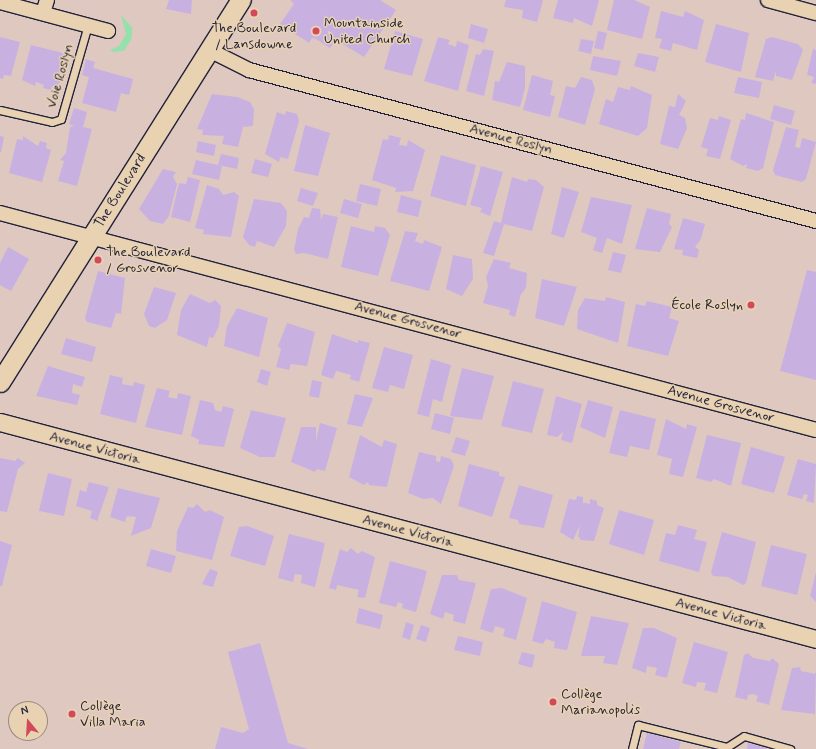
<!DOCTYPE html>
<meta charset="utf-8">
<style>
body{margin:0}
#map{position:relative;width:816px;height:749px;overflow:hidden;background:#dfc8c0;font-family:Mynerve,sans-serif}
div>[style]{position:absolute}
[style*='--x']{left:calc(var(--x)*1px);top:calc(var(--y)*1px);width:calc(var(--w)*1px);rotate:calc(var(--a)*1deg)}
.green>*{inset:0;background:#97dfad}
.building>*{inset:0;background:#c8b1e1}
.roads{filter:drop-shadow(1px 0 #22223b) drop-shadow(-1px 0 #22223b) drop-shadow(0 1px #22223b) drop-shadow(0 -1px #22223b)}
.service>*{height:7px;margin:-3.5px;padding:0 3.5px;transform-origin:3.5px;border-radius:3.5px;background:#e9d2b2}
.minor>*{height:14px;margin:-7px;padding:0 7px;transform-origin:7px;border-radius:7px;background:#e9d2b2}
.tertiary>*{height:17px;margin:-8.5px;padding:0 8.5px;transform-origin:8.5px;border-radius:8.5px;background:#e9d2b2}
.secondary>*{height:19px;margin:-9.5px;padding:0 9.5px;transform-origin:9.5px;border-radius:9.5px;background:#e9d2b2}
.dots>*{width:11px;height:11px;translate:-50% -50%;box-sizing:border-box;border:2px solid #e9d2b2;border-radius:50%}
span{translate:-50% -50%;white-space:nowrap;text-align:center;line-height:1.15;-webkit-text-stroke:3px #e9d2b2;paint-order:stroke}
.poi-label{font-size:14px;color:#22223b}
.left{translate:0 -50%;text-align:left}
.right{translate:-100% -50%;text-align:right}
.street-label{font-size:14px;color:#22223b}
.north{position:absolute;left:8px;top:701px;width:40px;height:40px;box-sizing:border-box;background:#e9d2b2;border:1px solid #998c82;border-radius:50%;rotate:342deg;font-size:11px;font-weight:700;line-height:16px;text-align:center;color:#22223b}
.north::after{content:'';display:block;margin:auto;width:14px;height:18px;background:#d1495b;clip-path:polygon(50% 0,100% 100%,50% 72%,0 100%)}
</style>
<div id="map">
<div class="green">
<div style="clip-path:polygon(121px 15px,132px 27px,132px 38px,124px 51px,113px 52px,110px 50px,119px 46px,126px 34px)"></div>
</div>
<div class="building">
<div style="clip-path:polygon(169px 0,192px 0,191px 14px,166px 9px)"></div>
<div style="clip-path:polygon(290px 0,380px 0,396px 10px,364px 57px,336px 40px,330px 48px,316px 39px,312px 38px,309px 43px,280px 24px,294px 4px)"></div>
<div style="clip-path:polygon(506px 0,543px 0,537px 22px,522px 18px,523px 10px,504px 7px)"></div>
<div style="clip-path:polygon(558px 0,599px 0,592px 26px,574px 18px,573px 23px,553px 18px)"></div>
<div style="clip-path:polygon(614px 0,634px 0,650px 7px,642px 39px,607px 30px)"></div>
<div style="clip-path:polygon(661px 11px,683px 17px,685px 11px,704px 20px,697px 50px,673px 43px,671px 51px,659px 48px,662px 39px,655px 38px)"></div>
<div style="clip-path:polygon(471px 24px,488px 29px,484px 43px,468px 38px)"></div>
<div style="clip-path:polygon(716px 24px,749px 33px,741px 72px,705px 62px)"></div>
<div style="clip-path:polygon(395px 31px,423px 39px,412px 76px,384px 69px)"></div>
<div style="clip-path:polygon(598px 31px,607px 33px,603px 50px,594px 48px)"></div>
<div style="clip-path:polygon(0 37px,20px 42px,11px 76px,4px 75px,3px 79px,0 78px)"></div>
<div style="clip-path:polygon(438px 37px,450px 40px,448px 44px,456px 47px,457px 41px,469px 45px,458px 91px,424px 81px)"></div>
<div style="clip-path:polygon(772px 37px,798px 44px,803px 50px,792px 80px,776px 76px,776px 71px,773px 81px,755px 77px,766px 39px)"></div>
<div style="clip-path:polygon(581px 39px,594px 41px,591px 54px,578px 51px)"></div>
<div style="clip-path:polygon(31px 45px,67px 54px,58px 88px,52px 86px,51px 90px,43px 88px,44px 85px,36px 82px,35px 86px,22px 80px)"></div>
<div style="clip-path:polygon(483px 49px,494px 51px,484px 96px,466px 91px,476px 54px,480px 55px)"></div>
<div style="clip-path:polygon(813px 49px,816px 50px,816px 84px,811px 83px,814px 77px,807px 75px)"></div>
<div style="clip-path:polygon(638px 53px,659px 57px,655px 72px,634px 66px)"></div>
<div style="clip-path:polygon(593px 56px,621px 61px,617px 76px,590px 70px)"></div>
<div style="clip-path:polygon(86px 59px,95px 62px,93px 68px,133px 79px,129px 95px,121px 93px,116px 112px,82px 103px,89px 77px,82px 75px)"></div>
<div style="clip-path:polygon(507px 62px,525px 66px,525px 88px,520px 107px,492px 100px,495px 81px,499px 82px)"></div>
<div style="clip-path:polygon(532px 75px,553px 81px,550px 95px,555px 96px,550px 117px,523px 110px)"></div>
<div style="clip-path:polygon(581px 77px,592px 80px,595px 89px,585px 125px,558px 117px,566px 86px,575px 88px)"></div>
<div style="clip-path:polygon(738px 77px,762px 82px,759px 98px,734px 93px)"></div>
<div style="clip-path:polygon(631px 86px,652px 95px,647px 128px,638px 136px,599px 124px,606px 99px,613px 102px,618px 87px,630px 90px)"></div>
<div style="clip-path:polygon(212px 94px,237px 97px,250px 102px,254px 109px,253px 126px,243px 127px,238px 147px,222px 144px,224px 136px,202px 135px,203px 130px,197px 129px)"></div>
<div style="clip-path:polygon(678px 94px,686px 101px,679px 115px,685px 118px,687px 128px,678px 149px,660px 144px,669px 106px,675px 107px)"></div>
<div style="clip-path:polygon(774px 105px,795px 111px,791px 125px,770px 119px)"></div>
<div style="clip-path:polygon(74px 108px,87px 112px,83px 127px,92px 129px,77px 186px,58px 181px,64px 161px,60px 160px,66px 153px,70px 127px,74px 126px,69px 124px)"></div>
<div style="clip-path:polygon(286px 111px,297px 114px,299px 121px,288px 159px,280px 157px,279px 162px,265px 154px,277px 112px,285px 115px)"></div>
<div style="clip-path:polygon(746px 113px,774px 122px,763px 168px,758px 171px,746px 168px,747px 164px,743px 166px,730px 159px,741px 119px,745px 120px)"></div>
<div style="clip-path:polygon(719px 116px,731px 120px,720px 159px,706px 156px,708px 149px,701px 147px,710px 118px,718px 120px)"></div>
<div style="clip-path:polygon(305px 125px,330px 133px,318px 176px,294px 171px)"></div>
<div style="clip-path:polygon(786px 127px,799px 130px,795px 147px,800px 148px,802px 138px,816px 142px,806px 179px,802px 182px,775px 175px,773px 170px)"></div>
<div style="clip-path:polygon(389px 135px,401px 138px,399px 145px,407px 146px,408px 140px,425px 150px,413px 191px,395px 192px,396px 188px,372px 180px,383px 139px,388px 140px)"></div>
<div style="clip-path:polygon(0 136px,4px 137px,1px 152px,0 152px)"></div>
<div style="clip-path:polygon(23px 136px,38px 146px,40px 141px,47px 143px,46px 148px,51px 150px,42px 182px,9px 173px,17px 139px,23px 140px)"></div>
<div style="clip-path:polygon(198px 141px,216px 145px,214px 156px,196px 152px)"></div>
<div style="clip-path:polygon(221px 154px,239px 158px,237px 169px,218px 165px)"></div>
<div style="clip-path:polygon(441px 155px,476px 165px,466px 206px,430px 196px)"></div>
<div style="clip-path:polygon(255px 159px,272px 164px,268px 177px,251px 173px)"></div>
<div style="clip-path:polygon(196px 160px,222px 166px,219px 180px,192px 174px)"></div>
<div style="clip-path:polygon(481px 166px,503px 172px,490px 216px,480px 212px,482px 208px,470px 205px)"></div>
<div style="clip-path:polygon(163px 169px,176px 172px,173px 177px,177px 184px,169px 216px,163px 224px,150px 221px,139px 209px)"></div>
<div style="clip-path:polygon(188px 177px,200px 180px,190px 222px,171px 217px,179px 183px,186px 184px)"></div>
<div style="clip-path:polygon(512px 177px,527px 182px,528px 179px,536px 180px,544px 187px,532px 231px,504px 224px,494px 256px,483px 253px,494px 221px,501px 223px)"></div>
<div style="clip-path:polygon(360px 184px,381px 189px,377px 206px,356px 201px)"></div>
<div style="clip-path:polygon(207px 185px,219px 189px,223px 195px,234px 192px,239px 196px,231px 237px,203px 234px,204px 230px,195px 228px)"></div>
<div style="clip-path:polygon(562px 187px,579px 192px,564px 238px,551px 234px)"></div>
<div style="clip-path:polygon(301px 188px,318px 193px,313px 206px,297px 201px)"></div>
<div style="clip-path:polygon(401px 195px,422px 201px,418px 217px,397px 212px)"></div>
<div style="clip-path:polygon(591px 197px,632px 205px,622px 244px,607px 238px,602px 253px,593px 250px,597px 238px,581px 232px)"></div>
<div style="clip-path:polygon(254px 199px,281px 203px,287px 211px,286px 226px,274px 247px,257px 241px,255px 247px,249px 245px,243px 237px)"></div>
<div style="clip-path:polygon(344px 199px,362px 204px,358px 218px,340px 213px)"></div>
<div style="clip-path:polygon(312px 208px,320px 209px,321px 220px,323px 214px,338px 217px,328px 259px,304px 253px,296px 254px,294px 250px,298px 229px,304px 217px,309px 218px)"></div>
<div style="clip-path:polygon(647px 208px,671px 214px,669px 224px,672px 227px,660px 252px,635px 249px)"></div>
<div style="clip-path:polygon(683px 218px,705px 224px,701px 239px,695px 247px,699px 250px,697px 258px,682px 255px,683px 250px,674px 249px)"></div>
<div style="clip-path:polygon(351px 226px,374px 232px,375px 226px,385px 228px,390px 235px,378px 276px,341px 267px)"></div>
<div style="clip-path:polygon(405px 231px,418px 233px,415px 241px,423px 244px,424px 240px,442px 247px,429px 291px,390px 281px)"></div>
<div style="clip-path:polygon(8px 247px,29px 259px,11px 291px,0 285px,0 263px)"></div>
<div style="clip-path:polygon(613px 252px,626px 255px,621px 273px,608px 270px)"></div>
<div style="clip-path:polygon(453px 255px,472px 259px,473px 279px,462px 296px,446px 289px)"></div>
<div style="clip-path:polygon(494px 259px,511px 263px,509px 268px,527px 273px,526px 288px,521px 294px,515px 317px,509px 315px,510px 310px,483px 303px,488px 286px,486px 277px)"></div>
<div style="clip-path:polygon(807px 270px,816px 272px,816px 380px,780px 371px)"></div>
<div style="clip-path:polygon(98px 271px,125px 278px,121px 314px,116px 313px,111px 328px,87px 322px,85px 318px)"></div>
<div style="clip-path:polygon(542px 279px,577px 287px,564px 326px,535px 318px)"></div>
<div style="clip-path:polygon(154px 287px,176px 293px,167px 320px,155px 328px,149px 326px,144px 314px)"></div>
<div style="clip-path:polygon(190px 294px,210px 303px,215px 300px,221px 306px,219px 326px,213px 338px,209px 337px,207px 347px,177px 335px,181px 310px)"></div>
<div style="clip-path:polygon(606px 297px,625px 302px,618px 343px,577px 329px,578px 310px,585px 298px,605px 301px)"></div>
<div style="clip-path:polygon(647px 301px,672px 307px,669px 318px,679px 321px,668px 356px,627px 346px,636px 304px,645px 306px)"></div>
<div style="clip-path:polygon(237px 308px,268px 318px,259px 357px,224px 346px,227px 326px)"></div>
<div style="clip-path:polygon(287px 323px,315px 332px,307px 366px,291px 364px,289px 370px,276px 367px,281px 349px,278px 346px)"></div>
<div style="clip-path:polygon(332px 334px,358px 343px,358px 340px,370px 343px,359px 382px,350px 379px,351px 375px,336px 371px,333px 379px,321px 375px)"></div>
<div style="clip-path:polygon(66px 338px,96px 347px,92px 362px,61px 354px)"></div>
<div style="clip-path:polygon(384px 347px,413px 355px,404px 389px,390px 385px,388px 392px,372px 388px)"></div>
<div style="clip-path:polygon(431px 359px,451px 365px,442px 402px,433px 399px,429px 417px,417px 414px)"></div>
<div style="clip-path:polygon(48px 366px,85px 377px,82px 387px,73px 384px,72px 393px,80px 395px,77px 405px,36px 396px)"></div>
<div style="clip-path:polygon(462px 368px,494px 376px,482px 420px,450px 416px)"></div>
<div style="clip-path:polygon(261px 369px,271px 372px,267px 386px,257px 382px)"></div>
<div style="clip-path:polygon(110px 375px,123px 378px,122px 384px,133px 386px,134px 382px,145px 385px,136px 423px,100px 414px)"></div>
<div style="clip-path:polygon(312px 380px,322px 382px,319px 398px,309px 396px)"></div>
<div style="clip-path:polygon(513px 381px,544px 389px,532px 433px,501px 426px)"></div>
<div style="clip-path:polygon(157px 388px,170px 391px,168px 397px,177px 399px,178px 393px,191px 396px,182px 435px,145px 427px)"></div>
<div style="clip-path:polygon(355px 394px,373px 398px,362px 427px,347px 424px)"></div>
<div style="clip-path:polygon(556px 396px,582px 404px,572px 443px,561px 440px,563px 432px,557px 437px,547px 435px)"></div>
<div style="clip-path:polygon(200px 400px,213px 403px,215px 410px,221px 412px,223px 406px,234px 409px,224px 447px,198px 444px,199px 440px,191px 436px)"></div>
<div style="clip-path:polygon(588px 400px,613px 407px,605px 438px,580px 427px)"></div>
<div style="clip-path:polygon(251px 410px,286px 418px,275px 457px,260px 457px,240px 448px)"></div>
<div style="clip-path:polygon(620px 410px,656px 419px,649px 450px,630px 446px,627px 457px,609px 453px)"></div>
<div style="clip-path:polygon(435px 413px,454px 418px,450px 434px,431px 429px)"></div>
<div style="clip-path:polygon(666px 419px,686px 429px,687px 424px,697px 427px,683px 477px,669px 474px,672px 459px,657px 455px)"></div>
<div style="clip-path:polygon(320px 423px,337px 428px,325px 471px,317px 469px,315px 472px,291px 462px,301px 427px,316px 427px,316px 441px)"></div>
<div style="clip-path:polygon(360px 435px,382px 447px,384px 440px,397px 444px,387px 487px,369px 485px,368px 482px,364px 485px,349px 477px)"></div>
<div style="clip-path:polygon(707px 435px,741px 443px,731px 486px,714px 479px,711px 482px,696px 478px)"></div>
<div style="clip-path:polygon(456px 437px,470px 441px,465px 456px,451px 452px)"></div>
<div style="clip-path:polygon(751px 447px,785px 457px,774px 493px,741px 484px)"></div>
<div style="clip-path:polygon(419px 452px,436px 456px,436px 461px,440px 462px,441px 456px,451px 459px,454px 466px,441px 504px,433px 498px,423px 499px,408px 493px)"></div>
<div style="clip-path:polygon(0 458px,15px 461px,18px 458px,25px 463px,18px 469px,7px 512px,0 511px)"></div>
<div style="clip-path:polygon(798px 459px,816px 464px,814px 503px,806px 501px,808px 495px,804px 494px,802px 499px,787px 495px)"></div>
<div style="clip-path:polygon(469px 464px,499px 472px,499px 476px,505px 477px,492px 517px,458px 506px)"></div>
<div style="clip-path:polygon(48px 473px,72px 479px,64px 516px,39px 511px)"></div>
<div style="clip-path:polygon(89px 482px,109px 487px,97px 521px,90px 518px,92px 511px,76px 506px,80px 490px,86px 492px)"></div>
<div style="clip-path:polygon(519px 485px,553px 495px,544px 528px,519px 524px,518px 520px,509px 518px)"></div>
<div style="clip-path:polygon(118px 488px,160px 498px,151px 528px,131px 536px,136px 517px,127px 516px,125px 522px,110px 517px)"></div>
<div style="clip-path:polygon(577px 496px,583px 497px,583px 503px,586px 503px,590px 504px,590px 499px,597px 501px,597px 505px,604px 508px,594px 541px,581px 540px,578px 536px,580px 525px,573px 540px,560px 532px,569px 499px,576px 500px)"></div>
<div style="clip-path:polygon(197px 504px,205px 512px,210px 510px,224px 517px,212px 560px,176px 551px,177px 531px,188px 507px,193px 508px)"></div>
<div style="clip-path:polygon(619px 510px,654px 520px,644px 555px,609px 544px)"></div>
<div style="clip-path:polygon(678px 525px,697px 530px,694px 539px,707px 542px,699px 572px,659px 561px,666px 533px,675px 535px)"></div>
<div style="clip-path:polygon(247px 526px,274px 536px,265px 566px,230px 556px,239px 527px)"></div>
<div style="clip-path:polygon(722px 532px,756px 542px,746px 583px,743px 585px,728px 577px,713px 576px,711px 572px)"></div>
<div style="clip-path:polygon(289px 534px,325px 543px,315px 587px,301px 583px,302px 575px,295px 574px,293px 582px,278px 578px)"></div>
<div style="clip-path:polygon(0 541px,12px 545px,2px 586px,0 586px)"></div>
<div style="clip-path:polygon(771px 545px,807px 554px,797px 595px,761px 586px)"></div>
<div style="clip-path:polygon(351px 548px,358px 554px,362px 551px,375px 557px,365px 598px,357px 597px,359px 590px,337px 585px,336px 590px,329px 588px,340px 549px,347px 552px)"></div>
<div style="clip-path:polygon(151px 549px,176px 556px,171px 573px,146px 566px)"></div>
<div style="clip-path:polygon(390px 561px,427px 571px,416px 612px,402px 608px,403px 604px,398px 602px,396px 607px,379px 603px)"></div>
<div style="clip-path:polygon(210px 569px,218px 572px,213px 587px,202px 584px)"></div>
<div style="clip-path:polygon(816px 572px,816px 602px,810px 596px)"></div>
<div style="clip-path:polygon(442px 575px,457px 575px,459px 580px,476px 583px,465px 624px,453px 621px,454px 615px,445px 612px,443px 619px,430px 614px)"></div>
<div style="clip-path:polygon(502px 588px,527px 598px,516px 640px,503px 636px,505px 629px,495px 626px,493px 633px,480px 629px,491px 589px)"></div>
<div style="clip-path:polygon(542px 601px,577px 612px,567px 650px,554px 648px,555px 642px,546px 639px,543px 644px,532px 641px)"></div>
<div style="clip-path:polygon(359px 608px,383px 615px,380px 629px,356px 623px)"></div>
<div style="clip-path:polygon(591px 616px,629px 623px,617px 665px,603px 663px,605px 656px,581px 656px)"></div>
<div style="clip-path:polygon(406px 622px,414px 625px,410px 640px,402px 637px)"></div>
<div style="clip-path:polygon(421px 625px,430px 628px,426px 642px,416px 639px)"></div>
<div style="clip-path:polygon(643px 628px,654px 628px,677px 638px,667px 678px,655px 675px,657px 668px,647px 666px,646px 673px,632px 668px)"></div>
<div style="clip-path:polygon(458px 636px,483px 642px,480px 656px,454px 650px)"></div>
<div style="clip-path:polygon(694px 642px,728px 652px,717px 693px,704px 690px,706px 683px,697px 682px,696px 687px,682px 683px)"></div>
<div style="clip-path:polygon(260px 643px,288px 743px,308px 749px,215px 749px,221px 727px,243px 733px,249px 729px,228px 652px)"></div>
<div style="clip-path:polygon(522px 652px,535px 655px,532px 668px,518px 664px)"></div>
<div style="clip-path:polygon(748px 653px,753px 658px,770px 661px,772px 658px,779px 664px,769px 705px,756px 701px,758px 696px,753px 694px,748px 695px,747px 700px,735px 697px,744px 655px)"></div>
<div style="clip-path:polygon(800px 667px,801px 671px,815px 674px,816px 671px,815px 714px,781px 710px,792px 668px)"></div>
<div style="clip-path:polygon(647px 733px,681px 742px,679px 749px,643px 749px)"></div>
<div style="clip-path:polygon(748px 743px,767px 748px,767px 749px,747px 749px)"></div>
</div>
<div class="roads">
<div class="service">
<div style="--x:0;--y:110;--w:53;--a:13"></div>
<div style="--x:52;--y:122;--w:9;--a:-18"></div>
<div style="--x:61;--y:119;--w:98;--a:-74"></div>
<div style="--x:632;--y:749;--w:25;--a:-76"></div>
<div style="--x:638;--y:725;--w:92;--a:13.9"></div>
<div style="--x:727;--y:747;--w:20;--a:-33"></div>
<div style="--x:744;--y:736;--w:48;--a:15.8"></div>
</div>
<div class="minor">
<div style="--x:768;--y:0;--w:50;--a:15.2"></div>
<div style="--x:0;--y:2;--w:112;--a:15"></div>
<div style="--x:43;--y:13;--w:14;--a:-73"></div>
<div style="--x:209;--y:50;--w:45;--a:26.6"></div>
<div style="--x:249;--y:70;--w:587;--a:14.91"></div>
<div style="--x:0;--y:213;--w:844;--a:14.89"></div>
</div>
<div class="tertiary">
<div style="--x:0;--y:422;--w:844;--a:14.89"></div>
</div>
<div class="secondary">
<div style="--x:0;--y:382;--w:452;--a:-57.8"></div>
</div>
</div>
<div class="dots">
<div style="left:254px;top:13px;background:#d1495b"></div>
<div style="left:316px;top:31px;background:#d1495b"></div>
<div style="left:98px;top:260px;background:#d1495b"></div>
<div style="left:751px;top:305px;background:#d1495b"></div>
<div style="left:553px;top:702px;background:#d1495b"></div>
<div style="left:72px;top:714px;background:#d1495b"></div>
</div>
<div class="poi-label">
<span class="left" style="left:324px;top:31px">Mountainside<br>United Church</span>
<span style="left:254px;top:36px">The Boulevard<br>/ Lansdowne</span>
<span class="left" style="left:106px;top:260px">The Boulevard<br>/ Grosvenor</span>
<span class="right" style="left:743px;top:305px">École Roslyn</span>
<span class="left" style="left:561px;top:702px">Collège<br>Marianopolis</span>
<span class="left" style="left:80px;top:714px">Collège<br>Villa Maria</span>
</div>
<div class="street-label">
<span style="left:60px;top:76px;rotate:-74deg">Voie Roslyn</span>
<span style="left:511px;top:139px;rotate:15deg">Avenue Roslyn</span>
<span style="left:120px;top:191px;rotate:-58deg">The Boulevard</span>
<span style="left:408px;top:320px;rotate:15deg">Avenue Grosvenor</span>
<span style="left:721px;top:404px;rotate:15deg">Avenue Grosvenor</span>
<span style="left:95px;top:448px;rotate:15deg">Avenue Victoria</span>
<span style="left:408px;top:531px;rotate:15deg">Avenue Victoria</span>
<span style="left:721px;top:614px;rotate:15deg">Avenue Victoria</span>
</div>
<div class="north">N</div>
</div>
